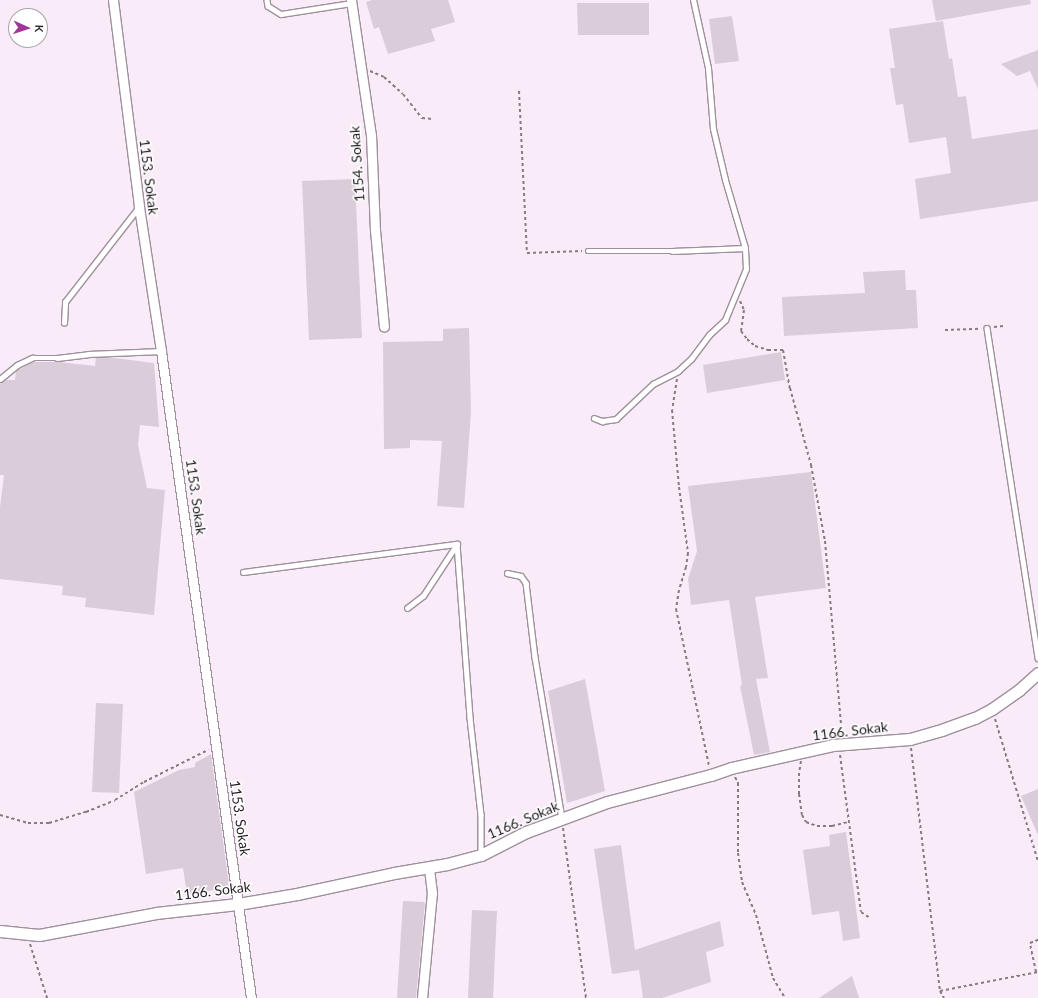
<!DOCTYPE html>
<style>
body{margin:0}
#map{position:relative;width:1038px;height:998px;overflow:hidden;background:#faebf8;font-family:Lato,sans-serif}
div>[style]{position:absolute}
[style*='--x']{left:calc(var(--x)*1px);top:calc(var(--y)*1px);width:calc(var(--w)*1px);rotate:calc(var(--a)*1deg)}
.building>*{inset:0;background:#dbccd9}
.path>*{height:2px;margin-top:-1px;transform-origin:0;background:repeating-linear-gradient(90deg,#857b84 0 3px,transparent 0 6px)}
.roads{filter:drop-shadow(1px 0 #9e909c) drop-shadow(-1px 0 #9e909c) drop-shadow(0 1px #9e909c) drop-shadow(0 -1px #9e909c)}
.service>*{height:4.5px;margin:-2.25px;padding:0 2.25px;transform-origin:2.25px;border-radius:2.25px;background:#fff}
.minor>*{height:9px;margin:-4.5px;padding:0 4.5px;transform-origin:4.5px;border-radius:4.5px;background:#fff}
.tertiary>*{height:11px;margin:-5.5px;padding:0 5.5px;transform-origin:5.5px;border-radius:5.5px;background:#fff}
span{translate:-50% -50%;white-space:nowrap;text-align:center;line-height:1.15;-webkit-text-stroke:3px #fff;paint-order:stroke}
.street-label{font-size:14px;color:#231d22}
.north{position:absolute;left:8px;top:8px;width:40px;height:40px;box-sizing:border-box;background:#fff;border:1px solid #a7a5a7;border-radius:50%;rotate:93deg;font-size:11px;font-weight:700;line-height:16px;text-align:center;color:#231d22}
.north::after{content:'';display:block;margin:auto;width:14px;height:18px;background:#a03799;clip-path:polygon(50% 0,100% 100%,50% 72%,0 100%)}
</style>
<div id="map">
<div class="building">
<div style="clip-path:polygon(372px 0,448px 0,455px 22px,431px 29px,435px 41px,388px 54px,379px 27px,374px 29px,366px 2px)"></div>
<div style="clip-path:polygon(932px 0,1030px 0,1031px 4px,936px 21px)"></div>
<div style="clip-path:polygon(577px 3px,649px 3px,649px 35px,578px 35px)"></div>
<div style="clip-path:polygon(732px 16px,739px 61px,715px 64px,709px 19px)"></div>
<div style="clip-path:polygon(943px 21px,949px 59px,952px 58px,958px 97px,966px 96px,972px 139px,1038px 129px,1038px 201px,920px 219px,915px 179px,951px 173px,946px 137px,909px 143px,903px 104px,896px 105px,890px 68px,895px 68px,889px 29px)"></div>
<div style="clip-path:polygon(1038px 50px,1038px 89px,1030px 71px,1017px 76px,1001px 64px)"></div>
<div style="clip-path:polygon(355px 179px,362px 338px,309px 340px,302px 181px)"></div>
<div style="clip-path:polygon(905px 270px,906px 290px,916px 290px,918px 328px,784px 336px,782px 297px,865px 293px,863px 272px)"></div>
<div style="clip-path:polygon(469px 328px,471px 412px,464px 508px,437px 506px,442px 441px,410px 440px,410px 448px,384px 449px,383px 342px,443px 341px,443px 329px)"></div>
<div style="clip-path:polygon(781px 352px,785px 380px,707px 393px,703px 365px)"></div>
<div style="clip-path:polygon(96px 357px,107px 357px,154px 363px,159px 427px,140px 425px,138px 445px,147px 488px,165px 490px,154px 615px,85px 607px,86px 598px,62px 595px,63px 586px,0 579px,0 507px,4px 475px,0 475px,0 383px,5px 380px,15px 380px,16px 371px,33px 362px,59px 362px,95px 366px)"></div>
<div style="clip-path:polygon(811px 472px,826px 588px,755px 597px,768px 678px,756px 679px,770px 752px,754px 755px,740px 686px,742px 685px,729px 600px,691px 605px,688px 579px,697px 551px,688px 486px)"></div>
<div style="clip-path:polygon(585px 679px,605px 791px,567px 803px,548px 691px)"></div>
<div style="clip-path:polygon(96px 703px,123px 704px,119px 793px,92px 792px)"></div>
<div style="clip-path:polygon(211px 754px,230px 892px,215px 895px,214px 890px,187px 894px,183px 868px,146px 874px,134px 792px,179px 770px,195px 767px,195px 763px)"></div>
<div style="clip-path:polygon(1038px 789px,1038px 835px,1021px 796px)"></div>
<div style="clip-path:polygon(846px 832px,860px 938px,843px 941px,839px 911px,812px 915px,803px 850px,830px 846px,829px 835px)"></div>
<div style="clip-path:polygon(621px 845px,635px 950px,720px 921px,724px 946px,706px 952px,711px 982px,662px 998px,643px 998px,639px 970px,612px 974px,594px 849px)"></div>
<div style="clip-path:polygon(403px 901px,425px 902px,416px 998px,397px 998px)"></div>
<div style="clip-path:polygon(472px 910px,497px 911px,493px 998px,468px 998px)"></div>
<div style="clip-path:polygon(852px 976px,859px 998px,819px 998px)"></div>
</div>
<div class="path">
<div style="--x:370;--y:71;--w:15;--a:23"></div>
<div style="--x:384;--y:77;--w:25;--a:42"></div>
<div style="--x:403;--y:94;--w:31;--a:52"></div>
<div style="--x:422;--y:118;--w:11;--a:5"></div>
<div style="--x:519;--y:91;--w:162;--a:87.2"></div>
<div style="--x:527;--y:253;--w:55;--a:-2.1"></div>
<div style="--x:740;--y:301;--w:10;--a:66"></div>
<div style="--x:744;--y:310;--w:21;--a:98"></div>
<div style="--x:741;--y:331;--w:10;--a:53"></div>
<div style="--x:747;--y:339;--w:11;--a:41"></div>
<div style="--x:755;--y:346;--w:14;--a:17"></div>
<div style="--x:768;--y:350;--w:15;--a:0"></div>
<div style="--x:783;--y:350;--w:39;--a:80"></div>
<div style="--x:790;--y:388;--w:80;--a:74.7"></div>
<div style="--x:811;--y:465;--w:77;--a:79.6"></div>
<div style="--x:825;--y:541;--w:195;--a:85"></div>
<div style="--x:994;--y:327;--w:9;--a:-6"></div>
<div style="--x:945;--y:330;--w:35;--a:-2"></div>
<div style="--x:677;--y:379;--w:31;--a:99"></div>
<div style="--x:672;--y:410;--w:77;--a:84.8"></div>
<div style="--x:679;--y:487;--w:67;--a:82.2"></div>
<div style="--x:688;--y:553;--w:14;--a:98"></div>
<div style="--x:686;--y:567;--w:24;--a:107"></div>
<div style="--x:679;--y:590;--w:19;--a:99"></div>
<div style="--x:676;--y:609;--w:160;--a:78.1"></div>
<div style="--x:995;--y:719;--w:148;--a:73.2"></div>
<div style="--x:911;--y:748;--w:245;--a:83.2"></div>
<div style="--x:940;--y:991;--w:8;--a:60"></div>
<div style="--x:840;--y:755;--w:158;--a:82.4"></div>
<div style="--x:861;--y:912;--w:11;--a:34"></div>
<div style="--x:801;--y:761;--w:12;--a:99"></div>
<div style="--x:799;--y:773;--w:21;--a:90"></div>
<div style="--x:799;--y:794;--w:21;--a:82"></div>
<div style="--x:802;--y:815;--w:8;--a:60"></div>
<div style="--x:806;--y:822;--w:12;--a:20"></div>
<div style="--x:817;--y:826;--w:15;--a:0"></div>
<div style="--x:832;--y:826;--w:16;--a:-14"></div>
<div style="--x:735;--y:777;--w:7;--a:63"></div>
<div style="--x:738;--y:783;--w:70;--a:90"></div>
<div style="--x:738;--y:853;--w:29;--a:82"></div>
<div style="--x:742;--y:882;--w:36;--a:67"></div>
<div style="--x:756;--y:915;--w:65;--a:74.9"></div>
<div style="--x:773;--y:978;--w:23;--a:59"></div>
<div style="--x:0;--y:815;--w:29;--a:16"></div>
<div style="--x:28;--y:823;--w:21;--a:0"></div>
<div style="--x:49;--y:823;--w:39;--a:-17"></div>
<div style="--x:86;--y:812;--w:31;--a:-22"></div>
<div style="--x:115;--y:800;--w:34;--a:-32"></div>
<div style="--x:144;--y:782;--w:72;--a:-26.6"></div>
<div style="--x:563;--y:828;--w:172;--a:82.3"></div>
<div style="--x:30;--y:944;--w:57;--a:72.5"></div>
<div style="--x:1036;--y:972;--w:30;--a:-102"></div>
<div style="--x:1030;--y:943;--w:9;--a:-21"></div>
<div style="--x:940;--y:991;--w:100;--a:-11"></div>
</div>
<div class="roads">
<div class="service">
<div style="--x:267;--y:0;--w:6;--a:81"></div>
<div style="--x:268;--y:6;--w:15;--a:32"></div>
<div style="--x:281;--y:14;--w:71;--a:-8.9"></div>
<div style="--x:588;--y:251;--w:84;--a:0"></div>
<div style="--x:672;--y:251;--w:73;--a:-2.4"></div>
<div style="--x:64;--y:323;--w:21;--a:-87"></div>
<div style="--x:65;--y:302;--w:120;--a:-52.1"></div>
<div style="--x:987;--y:328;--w:334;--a:81.2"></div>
<div style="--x:0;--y:379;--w:22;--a:-39"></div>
<div style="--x:17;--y:365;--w:17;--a:-25"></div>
<div style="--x:32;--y:358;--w:25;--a:0"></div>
<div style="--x:57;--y:358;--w:31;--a:-7"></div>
<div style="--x:88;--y:354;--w:73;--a:-2.4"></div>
<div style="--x:594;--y:418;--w:9;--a:21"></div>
<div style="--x:602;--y:421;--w:14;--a:-8"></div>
<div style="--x:616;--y:419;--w:51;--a:-43.4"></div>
<div style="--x:653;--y:384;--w:28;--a:-27"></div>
<div style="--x:678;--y:371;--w:18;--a:-43"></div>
<div style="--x:691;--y:359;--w:30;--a:-53"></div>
<div style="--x:709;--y:335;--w:22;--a:-43"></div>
<div style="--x:725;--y:320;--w:55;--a:-67.6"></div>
<div style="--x:746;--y:269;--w:21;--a:-93"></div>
<div style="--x:745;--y:248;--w:71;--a:-106.4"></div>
<div style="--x:725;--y:180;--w:52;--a:-103.2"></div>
<div style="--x:713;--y:129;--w:61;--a:-94.7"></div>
<div style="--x:708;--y:68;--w:70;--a:-102.4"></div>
<div style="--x:243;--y:572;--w:216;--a:-7.5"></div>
<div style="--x:457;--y:544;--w:174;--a:85.7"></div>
<div style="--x:470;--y:718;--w:98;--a:83.5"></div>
<div style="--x:481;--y:815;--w:40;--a:90"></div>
<div style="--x:507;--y:573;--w:14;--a:12"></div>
<div style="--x:521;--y:576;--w:9;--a:54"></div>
<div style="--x:526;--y:583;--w:75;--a:83.1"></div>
<div style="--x:535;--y:657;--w:164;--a:80.5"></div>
<div style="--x:407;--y:608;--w:20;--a:-37"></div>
<div style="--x:423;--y:596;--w:62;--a:-56.8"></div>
</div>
<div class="minor">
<div style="--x:113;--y:0;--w:209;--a:82.8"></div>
<div style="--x:139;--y:207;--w:146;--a:81.3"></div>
<div style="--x:161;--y:351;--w:653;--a:82.08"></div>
<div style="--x:351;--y:0;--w:136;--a:81.6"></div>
<div style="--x:371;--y:135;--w:95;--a:87.6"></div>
<div style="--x:375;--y:230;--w:97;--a:84.7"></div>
<div style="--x:422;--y:998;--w:105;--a:-84.6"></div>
<div style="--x:432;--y:893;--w:26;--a:-97"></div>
</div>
<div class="tertiary">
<div style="--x:0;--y:931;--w:39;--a:6"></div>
<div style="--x:39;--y:935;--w:119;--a:-10.6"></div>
<div style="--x:156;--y:913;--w:82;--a:-6.3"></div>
<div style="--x:238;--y:904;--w:60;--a:-9.6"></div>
<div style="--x:297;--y:894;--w:99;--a:-12.2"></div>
<div style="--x:394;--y:873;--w:54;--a:-9.6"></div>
<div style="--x:447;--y:864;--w:35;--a:-15"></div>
<div style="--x:481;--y:855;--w:51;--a:-27.1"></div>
<div style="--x:526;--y:832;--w:86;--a:-20.3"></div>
<div style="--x:607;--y:802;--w:107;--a:-14.6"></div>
<div style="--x:711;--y:775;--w:21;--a:-19"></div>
<div style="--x:731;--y:768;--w:105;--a:-12.7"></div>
<div style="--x:833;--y:745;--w:77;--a:-4.5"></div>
<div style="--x:910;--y:739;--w:35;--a:-16"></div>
<div style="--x:944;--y:729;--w:33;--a:-20"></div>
<div style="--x:975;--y:718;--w:19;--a:-28"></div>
<div style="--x:992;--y:709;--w:33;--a:-35"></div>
<div style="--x:1019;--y:690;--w:25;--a:-42"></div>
</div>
</div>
<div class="street-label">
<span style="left:357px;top:164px;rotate:-94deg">1154. Sokak</span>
<span style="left:149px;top:177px;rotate:83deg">1153. Sokak</span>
<span style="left:196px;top:497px;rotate:82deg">1153. Sokak</span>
<span style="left:850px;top:731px;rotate:-7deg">1166. Sokak</span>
<span style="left:240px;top:818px;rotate:82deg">1153. Sokak</span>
<span style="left:523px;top:820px;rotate:-23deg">1166. Sokak</span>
<span style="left:213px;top:891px;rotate:-7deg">1166. Sokak</span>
</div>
<div class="north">K</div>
</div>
